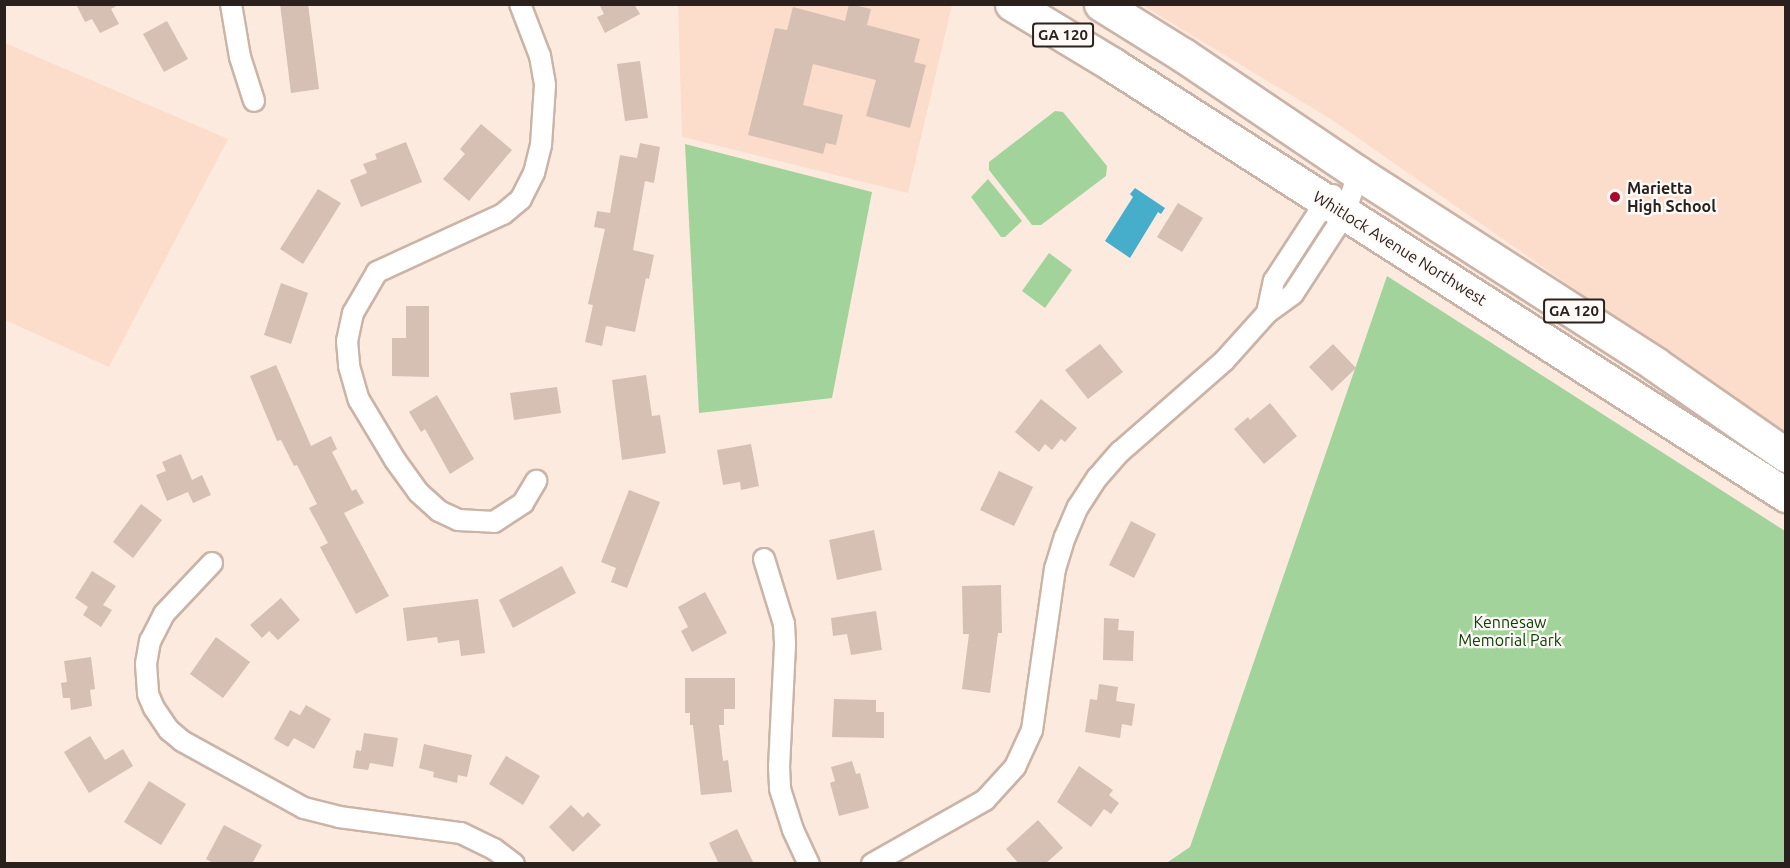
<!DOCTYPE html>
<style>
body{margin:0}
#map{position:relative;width:1790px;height:868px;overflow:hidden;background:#fdeadf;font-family:Ubuntu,sans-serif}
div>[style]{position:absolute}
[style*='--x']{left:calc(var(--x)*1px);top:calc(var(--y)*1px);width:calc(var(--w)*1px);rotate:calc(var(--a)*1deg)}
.built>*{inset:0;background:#fcddcc}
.green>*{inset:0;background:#a2d39b}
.water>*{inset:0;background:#46adca}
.building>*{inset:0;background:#d6bfb3}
.roads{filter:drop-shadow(2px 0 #cab4a7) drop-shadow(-2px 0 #cab4a7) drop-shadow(0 2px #cab4a7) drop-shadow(0 -2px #cab4a7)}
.minor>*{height:20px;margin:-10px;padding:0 10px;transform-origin:10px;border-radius:10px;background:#fff}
.trunk>*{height:33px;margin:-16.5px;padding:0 16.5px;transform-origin:16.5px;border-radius:16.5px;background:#fff}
.dots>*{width:16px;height:16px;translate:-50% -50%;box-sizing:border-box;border:3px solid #fffaf8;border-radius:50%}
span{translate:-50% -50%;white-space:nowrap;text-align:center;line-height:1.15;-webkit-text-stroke:4.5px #fffaf8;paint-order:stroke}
.shield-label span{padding:2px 4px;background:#fffaf8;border:2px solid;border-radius:4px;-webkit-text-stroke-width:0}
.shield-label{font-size:15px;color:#2a211d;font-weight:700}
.poi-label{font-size:16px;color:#2a211d;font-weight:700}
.left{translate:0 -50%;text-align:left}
.street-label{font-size:16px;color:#2a211d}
.park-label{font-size:16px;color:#0b4203}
.frame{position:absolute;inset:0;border:6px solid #2a211d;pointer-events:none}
</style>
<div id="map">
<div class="built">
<div style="clip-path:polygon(678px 5px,952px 5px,908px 193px,682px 137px)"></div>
<div style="clip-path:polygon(1142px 5px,1785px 5px,1785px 436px,1332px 120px)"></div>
<div style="clip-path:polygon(5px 43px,228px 139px,109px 367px,5px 320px)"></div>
</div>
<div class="green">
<div style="clip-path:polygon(1055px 111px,1063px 112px,1107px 166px,1106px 176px,1041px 225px,1032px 225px,989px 170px,989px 162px)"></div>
<div style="clip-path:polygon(685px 144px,872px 192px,832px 398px,699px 413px)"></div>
<div style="clip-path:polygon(988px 179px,1022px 221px,1005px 237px,1001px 237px,971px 197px)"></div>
<div style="clip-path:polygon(1049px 253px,1072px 270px,1045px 308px,1022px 291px)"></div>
<div style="clip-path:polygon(1387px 276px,1785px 531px,1785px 863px,1165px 864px,1190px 847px)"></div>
</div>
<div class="water">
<div style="clip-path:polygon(1135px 188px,1165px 208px,1161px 214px,1158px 212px,1130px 258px,1105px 241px,1133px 197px,1130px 194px)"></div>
</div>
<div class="building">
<div style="clip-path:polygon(76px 4px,120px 4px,111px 9px,119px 24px,100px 33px,92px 19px,85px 22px)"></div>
<div style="clip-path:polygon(280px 4px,308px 4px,319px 89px,291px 93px)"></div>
<div style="clip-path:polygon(599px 4px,634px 4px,640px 14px,605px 33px,597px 17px,604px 14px)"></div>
<div style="clip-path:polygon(849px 4px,871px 9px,867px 25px,920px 39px,914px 62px,926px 65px,910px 128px,866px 116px,876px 80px,813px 64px,803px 105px,843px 115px,836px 145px,826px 143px,823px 154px,748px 135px,775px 28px,787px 30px,793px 7px,845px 21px)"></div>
<div style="clip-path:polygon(167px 21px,188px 59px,164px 72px,143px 34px)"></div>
<div style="clip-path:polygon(640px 61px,648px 118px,625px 121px,617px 64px)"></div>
<div style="clip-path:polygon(481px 124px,512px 150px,469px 201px,443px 179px,465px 154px,460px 149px)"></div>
<div style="clip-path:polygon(406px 142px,422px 182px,361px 207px,350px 180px,367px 173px,363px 164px,377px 159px,375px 154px)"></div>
<div style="clip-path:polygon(640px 143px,660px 147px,654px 183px,645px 181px,633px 250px,654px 255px,649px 279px,646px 278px,635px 332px,606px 326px,602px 346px,585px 342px,593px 305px,588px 304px,605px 229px,594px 227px,597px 211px,610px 213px,620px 155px,637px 158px)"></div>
<div style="clip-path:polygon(318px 189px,341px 203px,303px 264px,280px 249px)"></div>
<div style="clip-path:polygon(1178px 203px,1203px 218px,1182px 252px,1157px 237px)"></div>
<div style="clip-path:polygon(281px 283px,308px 293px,291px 344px,264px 335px)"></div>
<div style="clip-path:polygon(406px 306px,429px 306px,429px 377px,392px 376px,392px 338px,406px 338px)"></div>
<div style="clip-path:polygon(1100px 344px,1123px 372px,1088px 399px,1065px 370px)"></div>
<div style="clip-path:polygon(1333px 344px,1356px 368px,1332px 391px,1309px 367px)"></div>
<div style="clip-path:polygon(276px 365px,311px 446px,331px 436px,337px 449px,332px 452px,352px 491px,356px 489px,364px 503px,344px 513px,389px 596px,356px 614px,320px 547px,328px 543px,309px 508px,317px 504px,297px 465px,294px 466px,281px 440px,277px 441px,250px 376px)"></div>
<div style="clip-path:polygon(646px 375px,652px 416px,660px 415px,666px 453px,622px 460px,612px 380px)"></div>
<div style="clip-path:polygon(557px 387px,561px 413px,514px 420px,510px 393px)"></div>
<div style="clip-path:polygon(437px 395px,474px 459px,450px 474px,425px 429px,421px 432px,409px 412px)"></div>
<div style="clip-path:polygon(1041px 399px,1077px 428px,1065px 442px,1061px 439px,1052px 450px,1045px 444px,1039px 452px,1015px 432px)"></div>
<div style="clip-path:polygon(1270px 403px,1297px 436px,1264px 464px,1234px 429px,1248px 417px,1250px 420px)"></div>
<div style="clip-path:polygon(751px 444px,759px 486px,741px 490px,740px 482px,723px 485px,717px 450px)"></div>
<div style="clip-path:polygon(181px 454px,192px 480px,202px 475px,211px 495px,193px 503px,188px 492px,167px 501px,156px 475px,166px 471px,162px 462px)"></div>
<div style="clip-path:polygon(999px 471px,1033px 487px,1014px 526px,980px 510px)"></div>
<div style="clip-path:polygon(629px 490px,660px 502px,627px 588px,611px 582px,616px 568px,601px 562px)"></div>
<div style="clip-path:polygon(141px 504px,162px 520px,133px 558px,113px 542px)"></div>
<div style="clip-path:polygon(1131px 521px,1156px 534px,1134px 578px,1109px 565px)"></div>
<div style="clip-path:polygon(874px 530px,882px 570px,837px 580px,829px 540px)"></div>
<div style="clip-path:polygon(562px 566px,576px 593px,513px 628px,499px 600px)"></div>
<div style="clip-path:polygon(92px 571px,116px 586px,103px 605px,112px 610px,101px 627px,83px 615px,88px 607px,75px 598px)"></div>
<div style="clip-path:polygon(1001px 585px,1002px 633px,998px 633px,990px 693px,962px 689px,969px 634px,963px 634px,962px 586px)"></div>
<div style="clip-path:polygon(705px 592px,727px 633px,692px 652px,681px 631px,688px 627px,678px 607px)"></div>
<div style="clip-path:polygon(281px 598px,300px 620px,278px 640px,269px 631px,262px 638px,250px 625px)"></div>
<div style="clip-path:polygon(478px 599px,485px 653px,461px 656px,459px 640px,438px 643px,437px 637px,407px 641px,403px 608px)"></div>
<div style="clip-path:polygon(876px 611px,882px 650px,851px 655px,847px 634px,833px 636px,831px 618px)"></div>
<div style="clip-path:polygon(1104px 618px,1119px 619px,1118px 630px,1134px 631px,1133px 661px,1103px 660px)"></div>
<div style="clip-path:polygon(216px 637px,250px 662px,223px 698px,190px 674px)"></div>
<div style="clip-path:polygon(91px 657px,95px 689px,90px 690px,92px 706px,71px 710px,70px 698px,63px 698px,61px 683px,67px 682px,64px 661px)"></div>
<div style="clip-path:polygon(685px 678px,735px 678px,735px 709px,724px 709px,724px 725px,719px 725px,723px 761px,728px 760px,732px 792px,701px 795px,693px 725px,690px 725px,690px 713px,685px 713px)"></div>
<div style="clip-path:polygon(1099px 684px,1118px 687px,1116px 701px,1135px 704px,1132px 726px,1122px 724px,1120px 738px,1085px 732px,1090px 699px,1097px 700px)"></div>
<div style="clip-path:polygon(834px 699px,876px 700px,876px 712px,884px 712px,884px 738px,832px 737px)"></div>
<div style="clip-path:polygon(306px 705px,331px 719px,314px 749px,294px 738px,288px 747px,274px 739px,290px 710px,300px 715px)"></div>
<div style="clip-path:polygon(364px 733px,398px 738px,393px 767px,370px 763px,368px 770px,353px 768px,356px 750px,361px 751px)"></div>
<div style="clip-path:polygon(90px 736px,105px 760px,123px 749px,133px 766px,89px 793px,64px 752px)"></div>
<div style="clip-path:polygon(424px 744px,472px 755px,467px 777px,458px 775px,457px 783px,433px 777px,434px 772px,419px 768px)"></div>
<div style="clip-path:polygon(506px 756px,540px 776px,523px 805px,489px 784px)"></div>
<div style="clip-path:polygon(852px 761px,856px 774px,860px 773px,869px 808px,839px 816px,830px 783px,835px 781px,831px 767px)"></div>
<div style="clip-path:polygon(1079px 766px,1113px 790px,1109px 795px,1119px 803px,1111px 814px,1104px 809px,1091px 827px,1057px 802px)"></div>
<div style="clip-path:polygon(149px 781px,186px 804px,161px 845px,124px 822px)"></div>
<div style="clip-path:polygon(571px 805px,583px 817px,588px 812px,601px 825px,573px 852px,549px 827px)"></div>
<div style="clip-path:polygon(1038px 820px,1063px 848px,1045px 864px,1019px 864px,1006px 849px)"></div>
<div style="clip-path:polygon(224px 825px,262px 845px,252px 864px,215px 864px,206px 859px)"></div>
<div style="clip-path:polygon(737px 829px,754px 864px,719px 864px,709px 843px)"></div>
</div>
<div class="roads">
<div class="minor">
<div style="--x:231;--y:4;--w:54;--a:80.4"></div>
<div style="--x:240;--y:57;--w:46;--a:72.3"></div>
<div style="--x:520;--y:4;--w:56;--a:69"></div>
<div style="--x:540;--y:56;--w:29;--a:80"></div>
<div style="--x:545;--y:85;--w:60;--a:93.8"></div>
<div style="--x:541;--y:145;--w:29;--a:104"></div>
<div style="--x:534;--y:173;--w:29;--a:117"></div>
<div style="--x:521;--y:199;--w:23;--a:140"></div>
<div style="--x:503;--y:214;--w:139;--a:155.3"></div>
<div style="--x:377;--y:272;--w:48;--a:120.3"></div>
<div style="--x:353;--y:313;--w:29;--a:102"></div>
<div style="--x:347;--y:341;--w:25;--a:85"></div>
<div style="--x:349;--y:366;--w:35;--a:74"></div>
<div style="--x:359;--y:400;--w:70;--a:59"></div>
<div style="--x:395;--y:460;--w:39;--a:54"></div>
<div style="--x:418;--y:492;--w:28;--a:42"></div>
<div style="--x:439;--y:511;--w:21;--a:25"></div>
<div style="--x:458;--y:520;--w:36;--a:3"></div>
<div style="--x:494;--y:522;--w:35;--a:-33"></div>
<div style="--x:523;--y:503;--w:26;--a:-59"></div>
<div style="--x:1267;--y:313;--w:33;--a:-78"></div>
<div style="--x:1274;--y:281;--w:95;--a:-57"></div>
<div style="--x:1326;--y:201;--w:9;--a:-41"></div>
<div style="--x:764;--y:559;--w:68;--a:72.9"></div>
<div style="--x:784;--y:624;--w:21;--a:87"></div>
<div style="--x:785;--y:645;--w:122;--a:92.8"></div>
<div style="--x:779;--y:767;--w:22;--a:87"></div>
<div style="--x:780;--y:789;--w:43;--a:72.4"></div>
<div style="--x:793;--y:830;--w:38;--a:65"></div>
<div style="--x:212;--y:563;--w:70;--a:133.3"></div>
<div style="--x:164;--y:614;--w:30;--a:117"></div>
<div style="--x:150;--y:641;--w:23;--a:100"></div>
<div style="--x:146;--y:664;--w:30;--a:86"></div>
<div style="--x:148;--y:694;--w:15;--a:67"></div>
<div style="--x:154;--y:708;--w:27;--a:56"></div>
<div style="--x:169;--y:730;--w:17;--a:40"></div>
<div style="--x:182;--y:741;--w:139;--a:28.8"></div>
<div style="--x:304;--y:808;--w:36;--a:14"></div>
<div style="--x:339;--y:817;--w:123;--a:7.5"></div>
<div style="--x:461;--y:833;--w:37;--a:26"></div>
<div style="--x:494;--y:849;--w:25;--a:37"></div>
<div style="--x:872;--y:864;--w:130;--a:-29.5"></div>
<div style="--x:985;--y:800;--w:45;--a:-47.7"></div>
<div style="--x:1015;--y:767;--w:41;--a:-65.3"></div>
<div style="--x:1032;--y:730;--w:163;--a:-81.9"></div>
<div style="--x:1055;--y:569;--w:34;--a:-73"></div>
<div style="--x:1065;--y:537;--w:33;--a:-67"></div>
<div style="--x:1078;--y:507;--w:35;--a:-57"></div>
<div style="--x:1097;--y:478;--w:35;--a:-49"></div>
<div style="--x:1120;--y:452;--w:138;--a:-41.2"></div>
<div style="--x:1224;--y:361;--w:64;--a:-48.1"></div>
<div style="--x:1267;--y:313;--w:32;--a:-36"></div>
<div style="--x:1293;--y:294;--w:95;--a:-57"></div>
<div style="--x:1345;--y:214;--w:43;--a:-72.4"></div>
</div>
<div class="trunk">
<div style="--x:1012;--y:4;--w:118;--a:31.1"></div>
<div style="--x:1113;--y:65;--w:799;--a:32.58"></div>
<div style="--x:1101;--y:4;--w:97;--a:31.9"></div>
<div style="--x:1183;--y:55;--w:211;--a:34"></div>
<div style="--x:1358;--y:173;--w:353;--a:32.7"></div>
<div style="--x:1655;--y:364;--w:160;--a:34.8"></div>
</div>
</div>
<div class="dots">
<div style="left:1615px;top:197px;background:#a50a2c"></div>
</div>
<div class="shield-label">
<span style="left:1063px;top:35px">GA 120</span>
<span style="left:1574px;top:311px">GA 120</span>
</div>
<div class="poi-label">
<span class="left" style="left:1627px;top:197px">Marietta<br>High School</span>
</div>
<div class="street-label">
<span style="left:1400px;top:248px;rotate:32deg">Whitlock Avenue Northwest</span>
</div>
<div class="park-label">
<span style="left:1510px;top:631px">Kennesaw<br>Memorial Park</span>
</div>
<div class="frame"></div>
</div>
